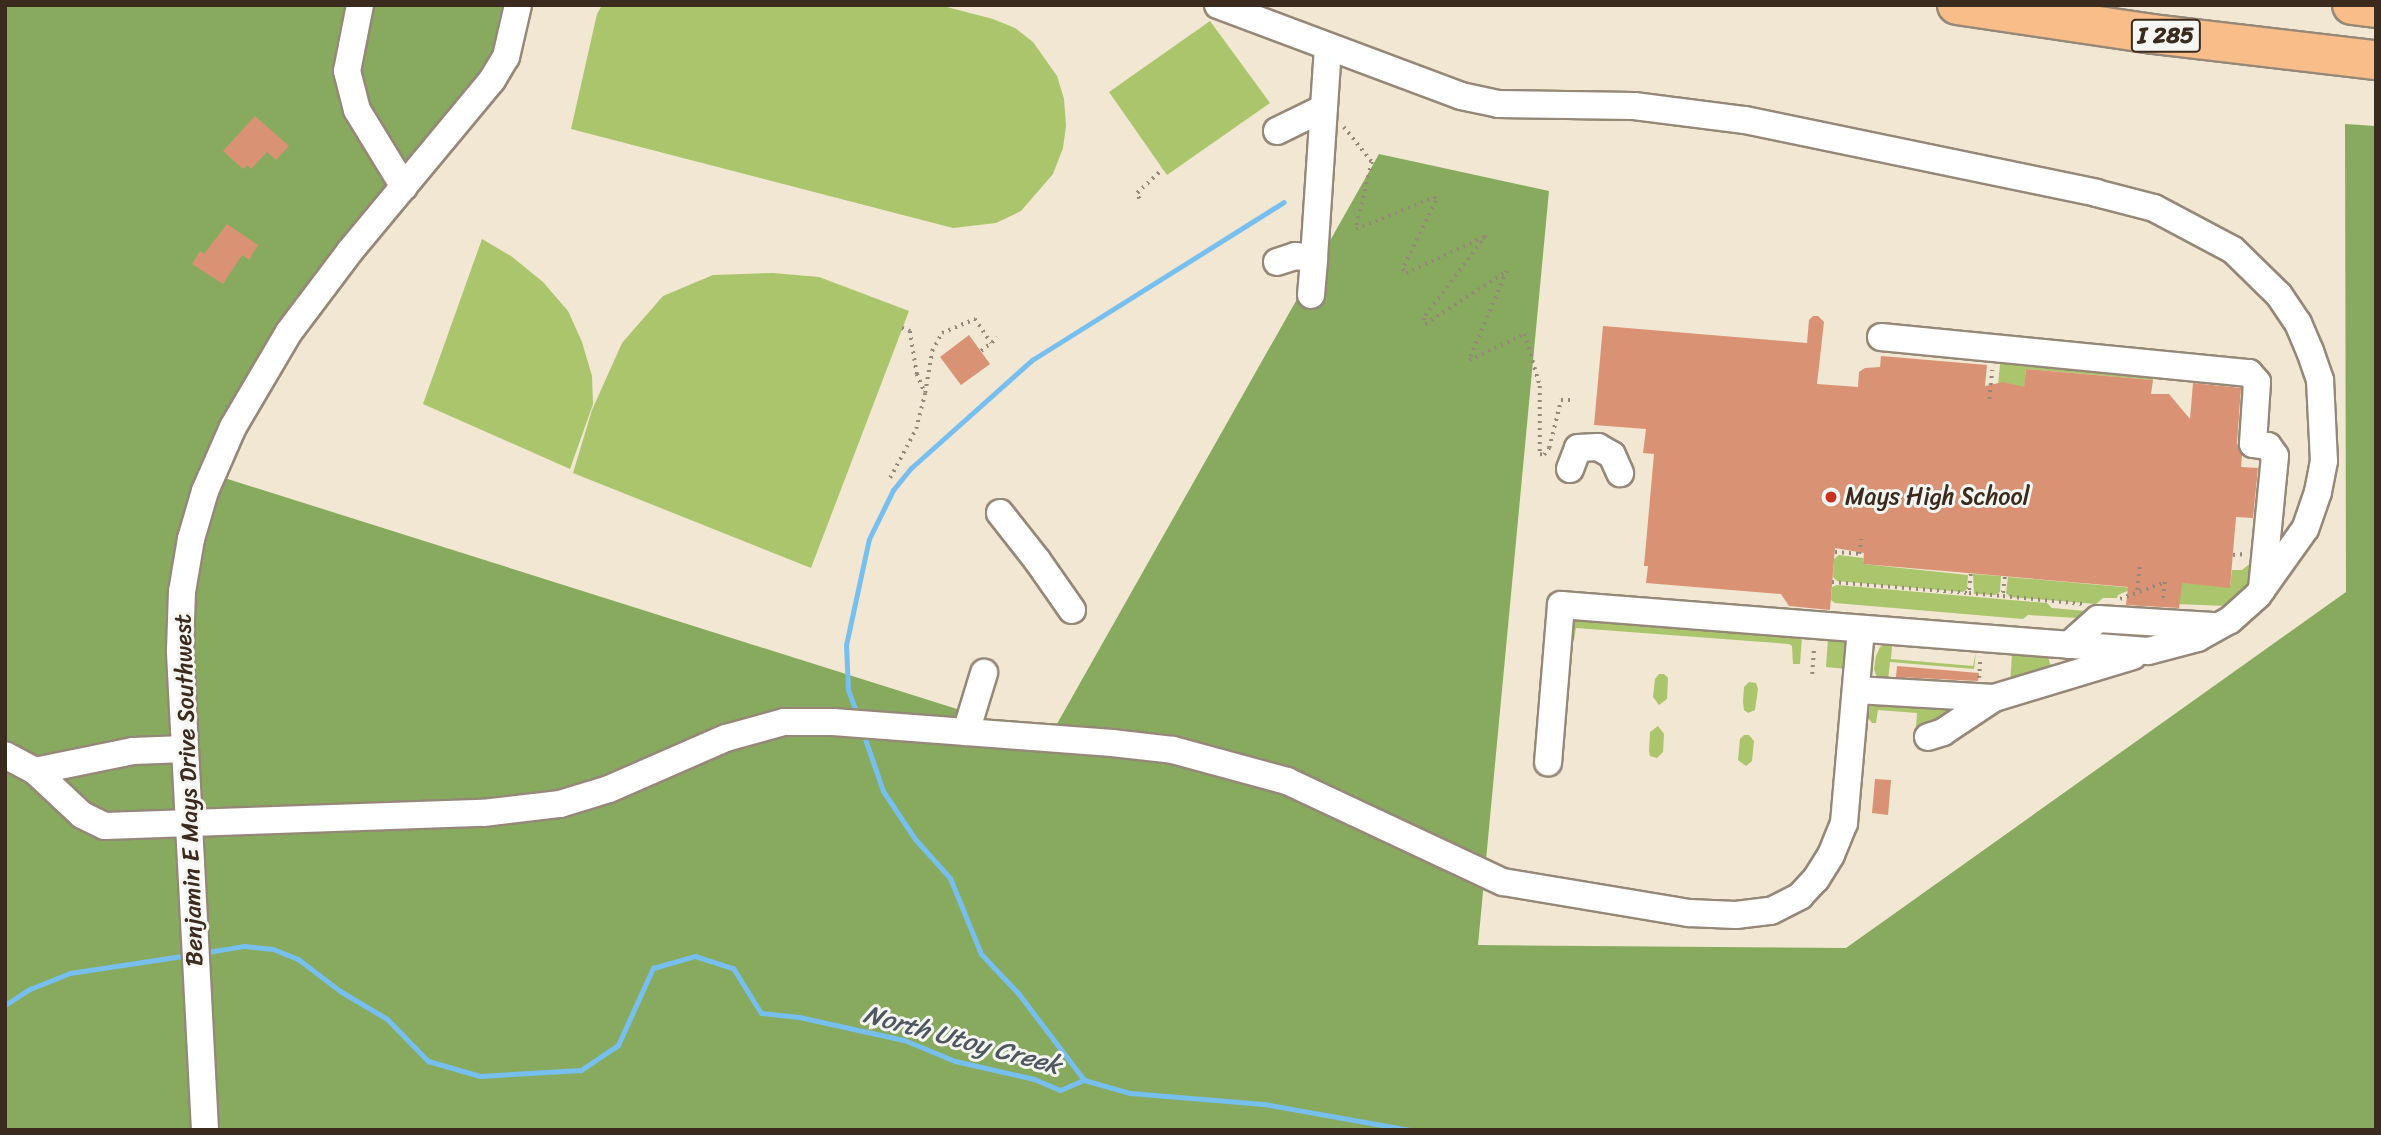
<!DOCTYPE html>
<style>
body{margin:0}
#map{position:relative;width:2381px;height:1135px;overflow:hidden;background:#f2e7d2;font-family:Sriracha,sans-serif}
div>[style]{position:absolute}
[style*='--x']{left:calc(var(--x)*1px);top:calc(var(--y)*1px);width:calc(var(--w)*1px);rotate:calc(var(--a)*1deg)}
.green>*{inset:0;background:#aac56b}
.forest>*{inset:0;background:#87aa5f}
.stream>*{height:5px;margin:-2.5px;padding:0 2.5px;transform-origin:2.5px;border-radius:2.5px;background:#77bfef}
.building>*{inset:0;background:#da9275}
.path>*{height:3.5px;margin-top:-1.75px;transform-origin:0;background:repeating-linear-gradient(90deg,#968878 0 2px,transparent 0 7px)}
.roads{filter:drop-shadow(2px 0 #968878) drop-shadow(-2px 0 #968878) drop-shadow(0 2px #968878) drop-shadow(0 -2px #968878)}
.minor>*{height:26px;margin:-13px;padding:0 13px;transform-origin:13px;border-radius:13px;background:#fff}
.highway>*{height:38px;margin:-19px;padding:0 19px;transform-origin:19px;border-radius:19px;background:#f8bd89}
.dots>*{width:19px;height:19px;translate:-50% -50%;box-sizing:border-box;border:4px solid #f6f6f2;border-radius:50%}
span{translate:-50% -50%;white-space:nowrap;text-align:center;line-height:1.15;-webkit-text-stroke:6px #f6f6f2;paint-order:stroke}
.shield-label span{padding:2px 5px;background:#f6f6f2;border:2px solid;border-radius:5px;-webkit-text-stroke-width:0}
.shield-label{font-size:23px;color:#3b2a1e;font-weight:700}
.poi-label{font-size:24px;color:#3b2a1e}
.left{translate:0 -50%;text-align:left}
.street-label{font-size:24px;color:#3b2a1e}
.water-label{font-size:26px;color:#4d575d;font-style:italic}
.frame{position:absolute;inset:0;border:7px solid #3b2a1e;pointer-events:none}
</style>
<div id="map">
<div class="green">
<div style="clip-path:polygon(602px 5px,939px 5px,993px 19px,1015px 28px,1033px 42px,1057px 76px,1064px 99px,1066px 126px,1063px 148px,1053px 174px,1021px 211px,996px 223px,953px 228px,571px 129px,597px 14px)"></div>
<div style="clip-path:polygon(1210px 21px,1270px 103px,1167px 175px,1109px 92px)"></div>
<div style="clip-path:polygon(482px 239px,511px 256px,543px 282px,568px 311px,582px 342px,592px 376px,593px 404px,570px 469px,423px 404px)"></div>
<div style="clip-path:polygon(773px 273px,819px 277px,909px 311px,811px 568px,573px 473px,592px 410px,622px 343px,663px 296px,713px 275px)"></div>
<div style="clip-path:polygon(2001px 354px,2151px 372px,2153px 380px,2026px 369px,2023px 402px,2008px 383px,1998px 386px)"></div>
<div style="clip-path:polygon(1839px 555px,1863px 558px,1863px 564px,1968px 575px,1967px 589px,1963px 592px,1837px 581px,1833px 577px,1834px 559px)"></div>
<div style="clip-path:polygon(2254px 560px,2255px 580px,2227px 606px,2176px 604px,2174px 582px,2230px 587px,2232px 570px,2242px 570px)"></div>
<div style="clip-path:polygon(1973px 574px,2001px 576px,2000px 592px,1995px 595px,1974px 594px)"></div>
<div style="clip-path:polygon(2008px 577px,2134px 588px,2118px 595px,2117px 598px,2103px 598px,2096px 604px,2010px 597px,2006px 593px)"></div>
<div style="clip-path:polygon(1837px 585px,2047px 603px,2052px 608px,2086px 611px,2077px 618px,2028px 615px,2023px 619px,1835px 603px,1831px 600px,1832px 587px)"></div>
<div style="clip-path:polygon(1574px 619px,1802px 637px,1800px 664px,1793px 664px,1792px 646px,1789px 644px,1576px 628px,1574px 640px,1570px 643px,1570px 624px)"></div>
<div style="clip-path:polygon(1828px 639px,1849px 643px,1847px 669px,1826px 667px)"></div>
<div style="clip-path:polygon(1887px 644px,1892px 646px,1891px 659px,1973px 666px,1976px 652px,1974px 669px,1890px 662px,1888px 680px,1877px 678px,1874px 669px,1876px 656px,1880px 647px)"></div>
<div style="clip-path:polygon(2012px 654px,2048px 658px,2052px 668px,2010px 685px)"></div>
<div style="clip-path:polygon(1659px 674px,1664px 674px,1668px 678px,1667px 699px,1659px 705px,1653px 697px,1655px 679px)"></div>
<div style="clip-path:polygon(1749px 682px,1756px 683px,1758px 689px,1755px 710px,1748px 713px,1744px 710px,1743px 702px,1744px 687px)"></div>
<div style="clip-path:polygon(1878px 704px,1952px 710px,1954px 714px,1920px 729px,1916px 727px,1917px 713px,1878px 710px,1876px 723px,1872px 723px,1868px 718px,1870px 706px)"></div>
<div style="clip-path:polygon(1658px 726px,1664px 734px,1663px 752px,1657px 758px,1650px 756px,1649px 751px,1650px 732px)"></div>
<div style="clip-path:polygon(1744px 735px,1749px 735px,1754px 741px,1752px 761px,1746px 766px,1738px 760px,1740px 739px)"></div>
</div>
<div class="forest">
<div style="clip-path:polygon(5px 5px,524px 5px,514px 65px,303px 304px,215px 475px,1049px 738px,1379px 154px,1549px 191px,1478px 945px,1846px 948px,2346px 592px,2345px 124px,2376px 126px,2376px 1130px,5px 1130px)"></div>
</div>
<div class="stream">
<div style="--x:858;--y:717;--w:29;--a:-110"></div>
<div style="--x:848;--y:690;--w:45;--a:-92.5"></div>
<div style="--x:846;--y:645;--w:108;--a:-77.8"></div>
<div style="--x:869;--y:539;--w:55;--a:-63.9"></div>
<div style="--x:893;--y:490;--w:28;--a:-51"></div>
<div style="--x:911;--y:468;--w:162;--a:-41.8"></div>
<div style="--x:1032;--y:360;--w:297;--a:-32.1"></div>
<div style="--x:863;--y:733;--w:61;--a:71"></div>
<div style="--x:883;--y:791;--w:58;--a:56.3"></div>
<div style="--x:915;--y:839;--w:52;--a:48.1"></div>
<div style="--x:950;--y:878;--w:82;--a:67.8"></div>
<div style="--x:981;--y:954;--w:54;--a:46.5"></div>
<div style="--x:1018;--y:993;--w:109;--a:52.8"></div>
<div style="--x:202;--y:953;--w:43;--a:-9.5"></div>
<div style="--x:244;--y:946;--w:29;--a:6"></div>
<div style="--x:273;--y:949;--w:27;--a:22"></div>
<div style="--x:298;--y:959;--w:53;--a:37.3"></div>
<div style="--x:340;--y:991;--w:55;--a:30.8"></div>
<div style="--x:387;--y:1019;--w:59;--a:45.7"></div>
<div style="--x:428;--y:1061;--w:54;--a:16.1"></div>
<div style="--x:480;--y:1076;--w:101;--a:-3.4"></div>
<div style="--x:581;--y:1070;--w:45;--a:-34"></div>
<div style="--x:618;--y:1045;--w:85;--a:-65.6"></div>
<div style="--x:653;--y:968;--w:44;--a:-15.9"></div>
<div style="--x:695;--y:956;--w:40;--a:18"></div>
<div style="--x:733;--y:968;--w:53;--a:58.1"></div>
<div style="--x:761;--y:1013;--w:38;--a:6"></div>
<div style="--x:799;--y:1017;--w:107;--a:12.4"></div>
<div style="--x:904;--y:1040;--w:55;--a:22.4"></div>
<div style="--x:955;--y:1061;--w:81;--a:12.8"></div>
<div style="--x:1034;--y:1079;--w:28;--a:23"></div>
<div style="--x:1060;--y:1090;--w:26;--a:-23"></div>
<div style="--x:1084;--y:1080;--w:48;--a:15.8"></div>
<div style="--x:1130;--y:1093;--w:134;--a:4.7"></div>
<div style="--x:1264;--y:1104;--w:148;--a:10.1"></div>
<div style="--x:5;--y:1005;--w:30;--a:-33"></div>
<div style="--x:30;--y:989;--w:43;--a:-21.8"></div>
<div style="--x:70;--y:973;--w:120;--a:-8.6"></div>
</div>
<div class="building">
<div style="clip-path:polygon(255px 116px,289px 146px,276px 160px,267px 152px,251px 169px,247px 165px,243px 169px,223px 151px)"></div>
<div style="clip-path:polygon(227px 224px,258px 245px,249px 260px,242px 255px,223px 284px,192px 264px,200px 251px,204px 254px)"></div>
<div style="clip-path:polygon(1813px 316px,1818px 316px,1824px 322px,1817px 384px,1858px 387px,1859px 372px,1865px 368px,1880px 367px,1881px 356px,1987px 365px,1985px 386px,2003px 382px,2024px 387px,2026px 369px,2153px 380px,2151px 394px,2169px 394px,2190px 419px,2193px 383px,2241px 388px,2237px 443px,2242px 454px,2241px 467px,2258px 468px,2253px 518px,2236px 517px,2230px 588px,2182px 583px,2179px 608px,2126px 605px,2128px 587px,1863px 564px,1864px 553px,1835px 548px,1830px 610px,1789px 606px,1781px 594px,1646px 583px,1648px 566px,1644px 566px,1654px 454px,1643px 453px,1646px 429px,1594px 425px,1603px 326px,1807px 343px,1809px 320px)"></div>
<div style="clip-path:polygon(969px 335px,990px 364px,961px 385px,940px 357px)"></div>
<div style="clip-path:polygon(1897px 666px,1979px 673px,1978px 681px,1896px 677px)"></div>
<div style="clip-path:polygon(1875px 779px,1891px 780px,1888px 815px,1872px 813px)"></div>
</div>
<div class="path">
<div style="--x:1344;--y:127;--w:45;--a:51.3"></div>
<div style="--x:1372;--y:162;--w:69;--a:103.4"></div>
<div style="--x:1356;--y:229;--w:85;--a:-22.1"></div>
<div style="--x:1435;--y:197;--w:4;--a:76"></div>
<div style="--x:1436;--y:201;--w:76;--a:115.9"></div>
<div style="--x:1403;--y:269;--w:5;--a:53"></div>
<div style="--x:1406;--y:273;--w:88;--a:-24.8"></div>
<div style="--x:1486;--y:236;--w:103;--a:127.1"></div>
<div style="--x:1424;--y:318;--w:6;--a:81"></div>
<div style="--x:1425;--y:324;--w:98;--a:-32.9"></div>
<div style="--x:1507;--y:271;--w:97;--a:113.1"></div>
<div style="--x:1469;--y:360;--w:62;--a:-24.9"></div>
<div style="--x:1525;--y:334;--w:54;--a:73.9"></div>
<div style="--x:1540;--y:386;--w:68;--a:90"></div>
<div style="--x:1540;--y:454;--w:4;--a:14"></div>
<div style="--x:1544;--y:455;--w:9;--a:-54"></div>
<div style="--x:1549;--y:448;--w:49;--a:-76"></div>
<div style="--x:1561;--y:400;--w:10;--a:0"></div>
<div style="--x:1139;--y:199;--w:6;--a:-108"></div>
<div style="--x:1137;--y:193;--w:35;--a:-43"></div>
<div style="--x:902;--y:328;--w:9;--a:21"></div>
<div style="--x:910;--y:331;--w:44;--a:80.8"></div>
<div style="--x:917;--y:374;--w:21;--a:67"></div>
<div style="--x:925;--y:393;--w:43;--a:-80.5"></div>
<div style="--x:932;--y:351;--w:21;--a:-61"></div>
<div style="--x:942;--y:333;--w:36;--a:-23"></div>
<div style="--x:975;--y:319;--w:29;--a:56"></div>
<div style="--x:981;--y:351;--w:21;--a:-39"></div>
<div style="--x:1989;--y:399;--w:29;--a:-84"></div>
<div style="--x:890;--y:478;--w:55;--a:-62"></div>
<div style="--x:916;--y:429;--w:37;--a:-76"></div>
<div style="--x:1835;--y:552;--w:28;--a:4"></div>
<div style="--x:1859;--y:554;--w:15;--a:-82"></div>
<div style="--x:2233;--y:555;--w:12;--a:-5"></div>
<div style="--x:1971;--y:574;--w:19;--a:96"></div>
<div style="--x:1969;--y:593;--w:34;--a:5"></div>
<div style="--x:2005;--y:577;--w:19;--a:96"></div>
<div style="--x:2003;--y:596;--w:80;--a:5.7"></div>
<div style="--x:1832;--y:582;--w:137;--a:4.6"></div>
<div style="--x:2137;--y:590;--w:28;--a:-84"></div>
<div style="--x:2120;--y:599;--w:48;--a:-20.7"></div>
<div style="--x:2165;--y:582;--w:20;--a:96"></div>
<div style="--x:1812;--y:674;--w:27;--a:-86"></div>
<div style="--x:1979;--y:678;--w:21;--a:-87"></div>
</div>
<div class="roads">
<div class="minor">
<div style="--x:360;--y:5;--w:67;--a:101.1"></div>
<div style="--x:347;--y:71;--w:40;--a:75.6"></div>
<div style="--x:357;--y:110;--w:90;--a:58.6"></div>
<div style="--x:1218;--y:5;--w:259;--a:20.5"></div>
<div style="--x:1461;--y:96;--w:38;--a:12"></div>
<div style="--x:1498;--y:104;--w:136;--a:0.8"></div>
<div style="--x:1634;--y:106;--w:112;--a:7.2"></div>
<div style="--x:1745;--y:120;--w:359;--a:11.7"></div>
<div style="--x:2096;--y:193;--w:60;--a:14.5"></div>
<div style="--x:2154;--y:208;--w:89;--a:28"></div>
<div style="--x:2233;--y:250;--w:64;--a:44.4"></div>
<div style="--x:2279;--y:295;--w:34;--a:56"></div>
<div style="--x:2298;--y:323;--w:30;--a:67"></div>
<div style="--x:2310;--y:351;--w:31;--a:71"></div>
<div style="--x:2320;--y:380;--w:81;--a:87.2"></div>
<div style="--x:2324;--y:461;--w:32;--a:101"></div>
<div style="--x:2318;--y:492;--w:39;--a:109"></div>
<div style="--x:2305;--y:529;--w:81;--a:125.5"></div>
<div style="--x:2258;--y:595;--w:38;--a:138"></div>
<div style="--x:2230;--y:620;--w:37;--a:151"></div>
<div style="--x:2198;--y:638;--w:52;--a:165.4"></div>
<div style="--x:2148;--y:651;--w:589;--a:-175.52"></div>
<div style="--x:1561;--y:605;--w:158;--a:94.7"></div>
<div style="--x:1277;--y:131;--w:52;--a:-26.1"></div>
<div style="--x:1277;--y:262;--w:19;--a:-18"></div>
<div style="--x:1295;--y:256;--w:19;--a:6"></div>
<div style="--x:1314;--y:258;--w:210;--a:-86.2"></div>
<div style="--x:1311;--y:295;--w:37;--a:-85"></div>
<div style="--x:1881;--y:337;--w:370;--a:5.6"></div>
<div style="--x:2249;--y:373;--w:12;--a:48"></div>
<div style="--x:2257;--y:382;--w:62;--a:93.7"></div>
<div style="--x:2253;--y:444;--w:15;--a:8"></div>
<div style="--x:2268;--y:446;--w:12;--a:55"></div>
<div style="--x:2275;--y:456;--w:134;--a:95.6"></div>
<div style="--x:1570;--y:469;--w:22;--a:-69"></div>
<div style="--x:1578;--y:448;--w:20;--a:-3"></div>
<div style="--x:1598;--y:447;--w:16;--a:30"></div>
<div style="--x:1612;--y:455;--w:20;--a:66"></div>
<div style="--x:1000;--y:513;--w:60;--a:51.8"></div>
<div style="--x:1037;--y:560;--w:61;--a:55"></div>
<div style="--x:2069;--y:645;--w:39;--a:-42"></div>
<div style="--x:2098;--y:619;--w:115;--a:3.5"></div>
<div style="--x:1856;--y:690;--w:138;--a:3.3"></div>
<div style="--x:1994;--y:698;--w:145;--a:-16.8"></div>
<div style="--x:966;--y:732;--w:62;--a:-73"></div>
<div style="--x:1928;--y:737;--w:16;--a:-18"></div>
<div style="--x:1943;--y:732;--w:61;--a:-33.7"></div>
<div style="--x:5;--y:755;--w:34;--a:28"></div>
<div style="--x:35;--y:771;--w:64;--a:43.1"></div>
<div style="--x:82;--y:815;--w:25;--a:26"></div>
<div style="--x:105;--y:826;--w:378;--a:-2"></div>
<div style="--x:483;--y:813;--w:78;--a:-6.7"></div>
<div style="--x:560;--y:804;--w:51;--a:-17"></div>
<div style="--x:609;--y:789;--w:128;--a:-23.6"></div>
<div style="--x:726;--y:738;--w:60;--a:-15.4"></div>
<div style="--x:784;--y:722;--w:49;--a:0"></div>
<div style="--x:833;--y:722;--w:280;--a:4.3"></div>
<div style="--x:1112;--y:743;--w:61;--a:6.5"></div>
<div style="--x:1173;--y:750;--w:118;--a:15.2"></div>
<div style="--x:1287;--y:781;--w:238;--a:25.1"></div>
<div style="--x:1503;--y:882;--w:189;--a:9.5"></div>
<div style="--x:1689;--y:913;--w:47;--a:2.4"></div>
<div style="--x:1736;--y:915;--w:35;--a:-7"></div>
<div style="--x:1771;--y:911;--w:33;--a:-27"></div>
<div style="--x:1800;--y:896;--w:23;--a:-47"></div>
<div style="--x:1816;--y:879;--w:28;--a:-58"></div>
<div style="--x:1831;--y:855;--w:35;--a:-68"></div>
<div style="--x:1844;--y:823;--w:194;--a:-85"></div>
<div style="--x:35;--y:771;--w:100;--a:-11.5"></div>
<div style="--x:133;--y:751;--w:52;--a:-2.2"></div>
<div style="--x:205;--y:1130;--w:480;--a:-93"></div>
<div style="--x:180;--y:651;--w:59;--a:-88.1"></div>
<div style="--x:182;--y:592;--w:54;--a:-80.4"></div>
<div style="--x:191;--y:539;--w:50;--a:-73.7"></div>
<div style="--x:205;--y:491;--w:70;--a:-66.4"></div>
<div style="--x:233;--y:427;--w:110;--a:-59.5"></div>
<div style="--x:289;--y:332;--w:101;--a:-53"></div>
<div style="--x:350;--y:251;--w:222;--a:-50.3"></div>
<div style="--x:492;--y:80;--w:27;--a:-59"></div>
<div style="--x:506;--y:57;--w:53;--a:-77"></div>
</div>
<div class="highway">
<div style="--x:1957;--y:5;--w:198;--a:8.4"></div>
<div style="--x:2153;--y:34;--w:225;--a:6.7"></div>
<div style="--x:2352;--y:5;--w:24;--a:7"></div>
</div>
</div>
<div class="dots">
<div style="left:1831px;top:497px;background:#c8321e"></div>
</div>
<div class="shield-label">
<span style="left:2166px;top:36px">I 285</span>
</div>
<div class="poi-label">
<span class="left" style="left:1845px;top:497px">Mays High School</span>
</div>
<div class="street-label">
<span style="left:189px;top:790px;rotate:-92deg">Benjamin E Mays Drive Southwest</span>
</div>
<div class="water-label">
<span style="left:962px;top:1040px;rotate:15deg">North Utoy Creek</span>
</div>
<div class="frame"></div>
</div>
